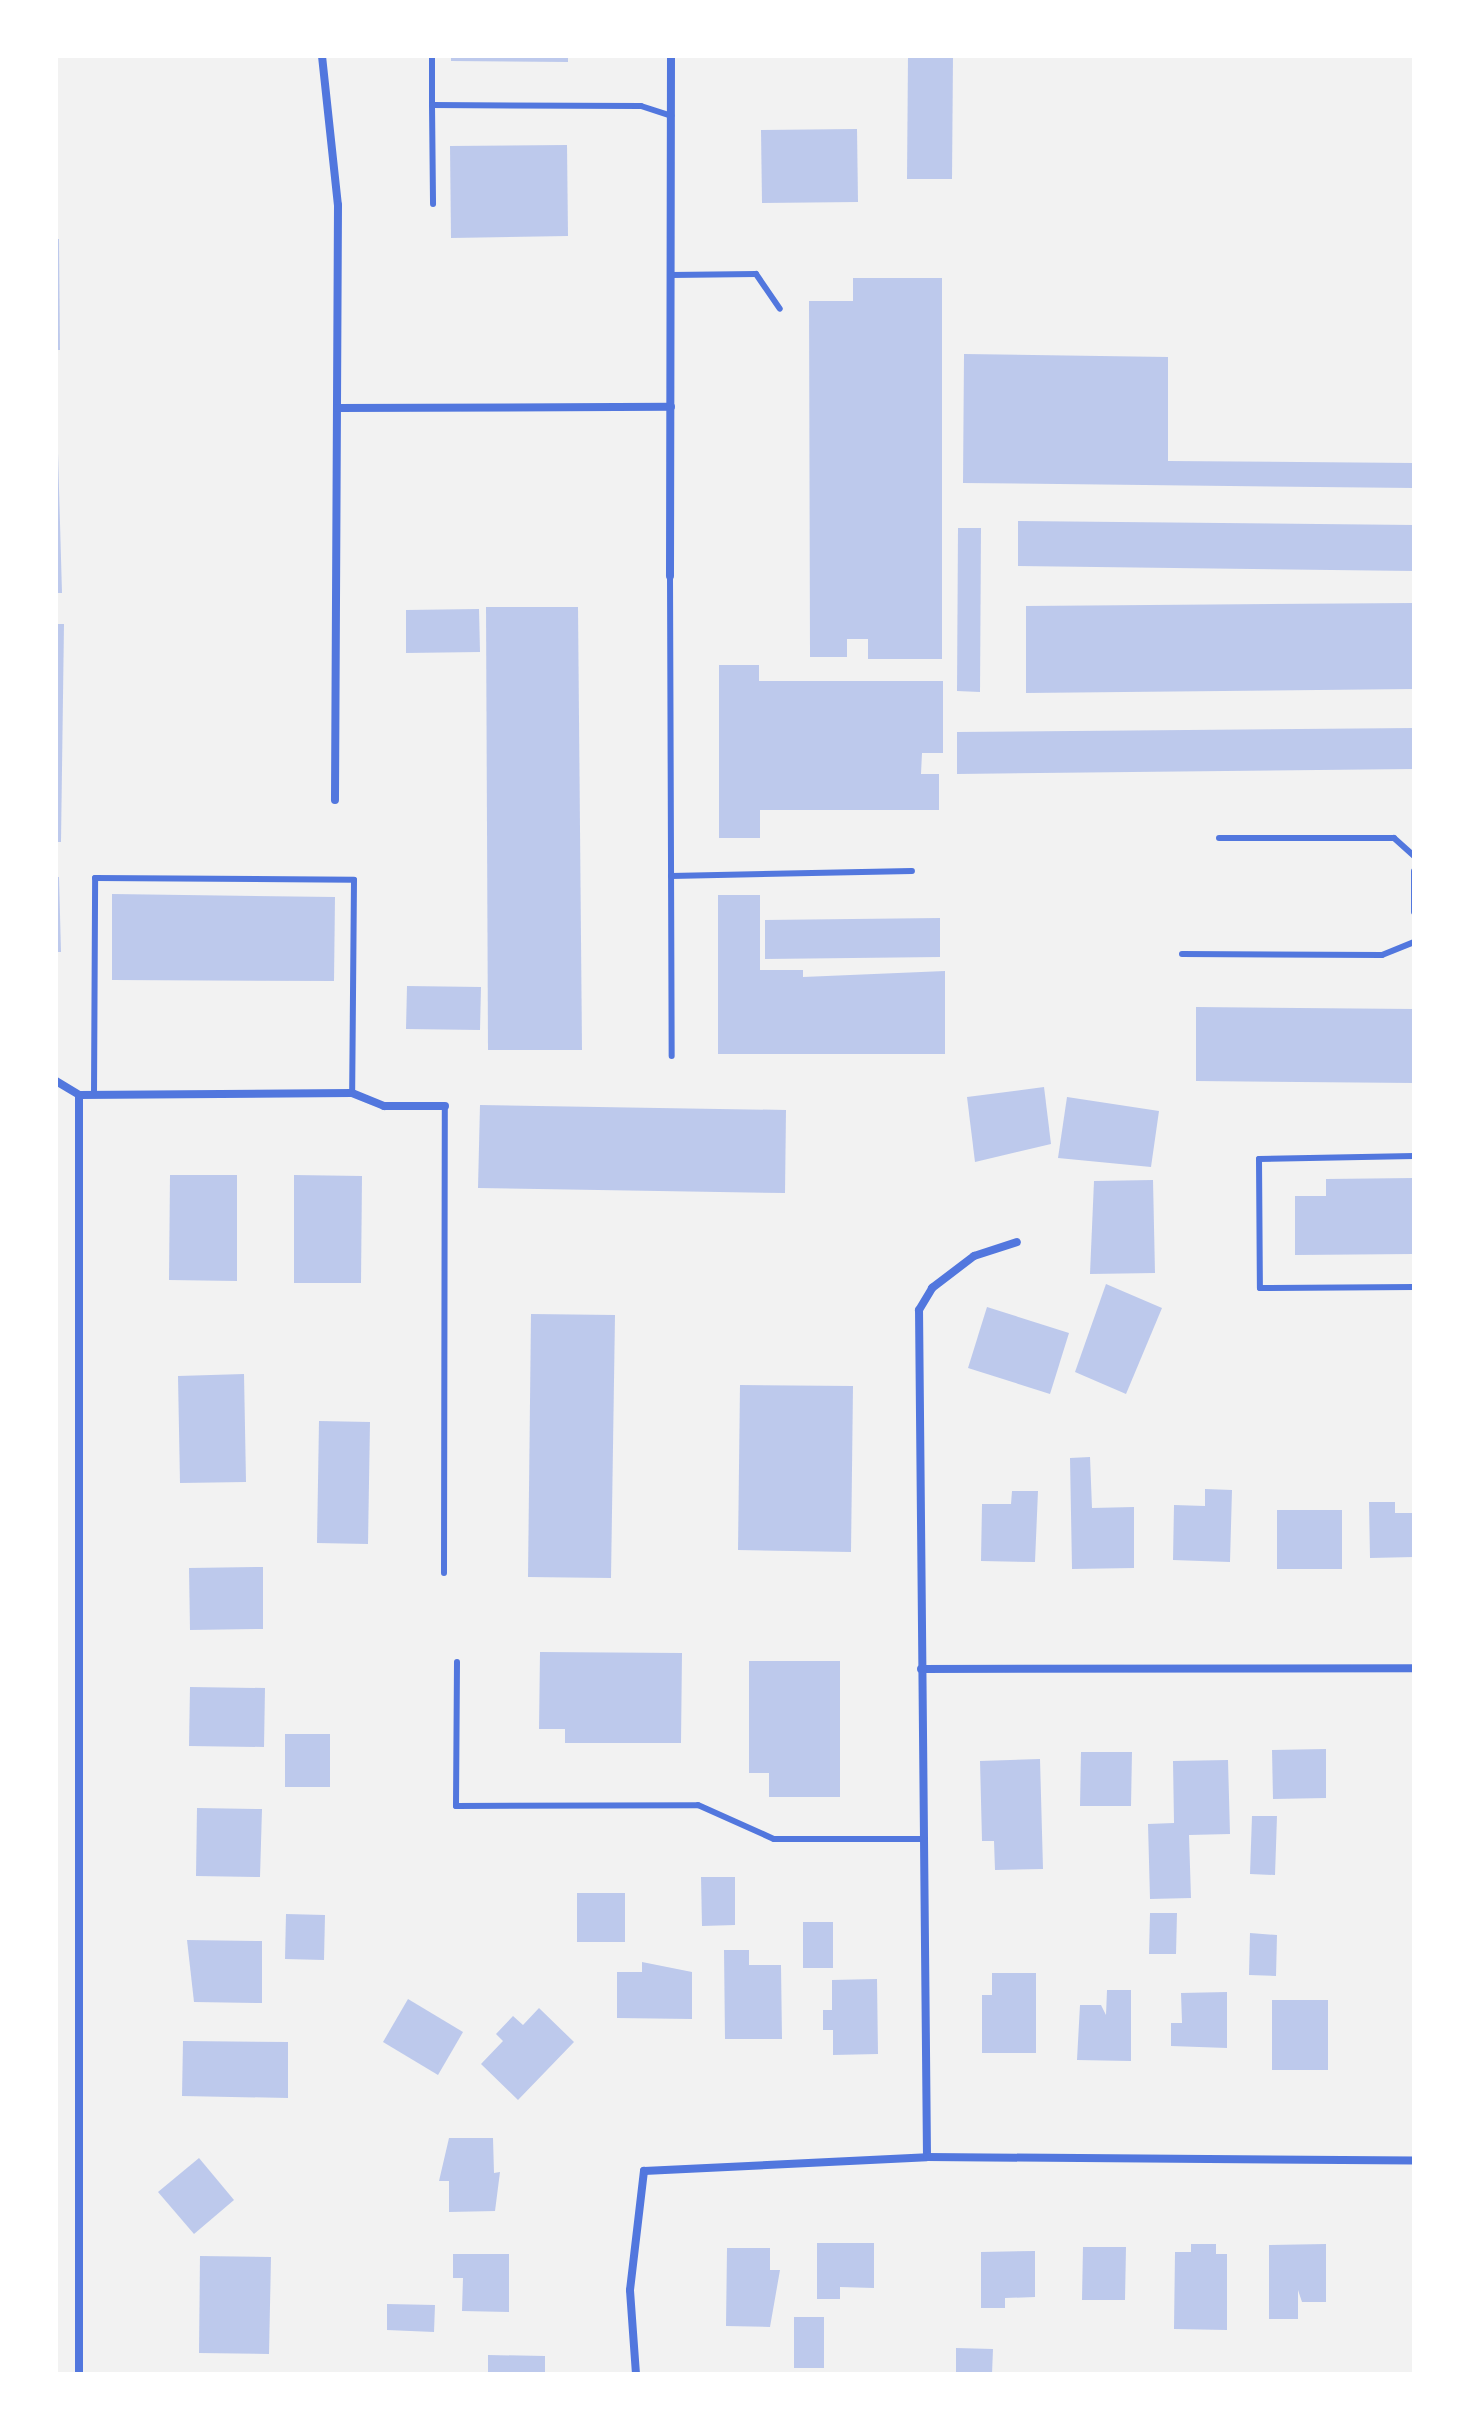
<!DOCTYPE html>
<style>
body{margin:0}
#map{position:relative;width:1470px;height:2430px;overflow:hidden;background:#f2f2f2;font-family:"DejaVu Sans",sans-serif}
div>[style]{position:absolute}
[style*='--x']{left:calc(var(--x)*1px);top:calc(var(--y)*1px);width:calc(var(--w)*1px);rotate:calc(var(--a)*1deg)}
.building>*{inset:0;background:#bdc9ec}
.service>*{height:6px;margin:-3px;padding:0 3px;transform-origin:3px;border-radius:3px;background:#5277de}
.minor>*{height:8px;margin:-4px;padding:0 4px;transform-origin:4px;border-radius:4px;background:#5277de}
span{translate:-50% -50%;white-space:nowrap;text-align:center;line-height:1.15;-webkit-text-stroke:7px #fff;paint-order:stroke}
.frame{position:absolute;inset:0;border:58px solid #fff;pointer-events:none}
</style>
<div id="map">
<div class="building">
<div style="clip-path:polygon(451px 56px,568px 56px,568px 62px,451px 61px)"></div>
<div style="clip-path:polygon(908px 56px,953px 56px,952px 179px,907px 179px)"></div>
<div style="clip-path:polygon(857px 129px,858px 202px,762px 203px,761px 130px)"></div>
<div style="clip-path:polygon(567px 145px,568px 236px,451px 238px,450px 146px)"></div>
<div style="clip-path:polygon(56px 239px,59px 239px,60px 350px,56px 350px)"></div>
<div style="clip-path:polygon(853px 278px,942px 278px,942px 659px,868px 659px,868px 639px,847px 639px,847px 657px,810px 657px,809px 301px,853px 301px)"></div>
<div style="clip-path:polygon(964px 354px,1168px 357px,1168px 461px,1414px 463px,1414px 488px,963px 483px)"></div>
<div style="clip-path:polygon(56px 383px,62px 593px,56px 593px)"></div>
<div style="clip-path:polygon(1018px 521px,1414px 525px,1414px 571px,1018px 566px)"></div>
<div style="clip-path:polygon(958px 528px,981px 528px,980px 692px,957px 691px)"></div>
<div style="clip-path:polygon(1414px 603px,1414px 689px,1026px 693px,1026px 606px)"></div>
<div style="clip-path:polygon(486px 607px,578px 607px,582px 1050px,488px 1050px)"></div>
<div style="clip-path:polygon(479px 609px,480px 652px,406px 653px,406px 610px)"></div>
<div style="clip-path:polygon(56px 624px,64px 624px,61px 842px,56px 842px)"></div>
<div style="clip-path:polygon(719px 665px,759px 665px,759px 681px,943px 681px,943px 753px,922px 753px,921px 774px,939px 774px,939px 810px,760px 810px,760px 838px,719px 838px)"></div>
<div style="clip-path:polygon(1414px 728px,1414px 769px,957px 774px,957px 732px)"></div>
<div style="clip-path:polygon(56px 877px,59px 877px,61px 952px,56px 952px)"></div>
<div style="clip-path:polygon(112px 894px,335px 897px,334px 981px,112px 980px)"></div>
<div style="clip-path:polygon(718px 895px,760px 895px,760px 970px,803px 970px,803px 977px,945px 971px,945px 1054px,718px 1054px)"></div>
<div style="clip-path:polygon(940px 918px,940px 957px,765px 959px,765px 920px)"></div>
<div style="clip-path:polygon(407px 986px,481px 987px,480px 1030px,406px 1029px)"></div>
<div style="clip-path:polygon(1196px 1007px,1414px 1009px,1414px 1083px,1196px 1081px)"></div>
<div style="clip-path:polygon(1044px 1087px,1051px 1144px,975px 1162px,967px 1097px)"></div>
<div style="clip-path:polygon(1067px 1097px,1159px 1111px,1151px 1167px,1058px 1158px)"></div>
<div style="clip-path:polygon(480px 1105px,786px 1110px,785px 1193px,478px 1188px)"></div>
<div style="clip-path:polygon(170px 1175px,237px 1175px,237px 1281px,169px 1280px)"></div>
<div style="clip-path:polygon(294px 1175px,362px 1176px,361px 1283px,294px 1283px)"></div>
<div style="clip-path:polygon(1414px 1178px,1414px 1254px,1295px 1255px,1295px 1196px,1326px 1196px,1326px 1179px)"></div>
<div style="clip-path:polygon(1153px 1180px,1155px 1273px,1090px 1274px,1094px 1181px)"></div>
<div style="clip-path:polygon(1106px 1284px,1162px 1308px,1126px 1394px,1075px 1372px)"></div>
<div style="clip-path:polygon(987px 1307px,1069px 1333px,1050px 1394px,968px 1368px)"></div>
<div style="clip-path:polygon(531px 1314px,615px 1315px,611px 1578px,528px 1577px)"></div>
<div style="clip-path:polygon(244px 1374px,246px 1482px,180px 1483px,178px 1376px)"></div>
<div style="clip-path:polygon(740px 1385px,853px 1386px,851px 1552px,738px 1550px)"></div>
<div style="clip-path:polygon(319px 1421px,370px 1422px,368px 1544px,317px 1543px)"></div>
<div style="clip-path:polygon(1090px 1457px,1092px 1508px,1134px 1507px,1134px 1568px,1072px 1569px,1070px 1458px)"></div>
<div style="clip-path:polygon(1205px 1489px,1232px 1490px,1230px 1562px,1173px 1560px,1174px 1505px,1205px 1506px)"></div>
<div style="clip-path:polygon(1012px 1491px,1038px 1491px,1035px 1562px,981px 1561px,982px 1504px,1011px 1504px)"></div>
<div style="clip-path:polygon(1369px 1502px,1395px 1502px,1395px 1513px,1414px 1513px,1414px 1557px,1370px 1558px)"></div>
<div style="clip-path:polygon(1277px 1510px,1342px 1510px,1342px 1569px,1277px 1569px)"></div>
<div style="clip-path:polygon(263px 1567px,263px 1629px,190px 1630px,189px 1568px)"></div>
<div style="clip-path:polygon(540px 1652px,682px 1653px,681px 1743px,565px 1743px,565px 1729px,539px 1729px)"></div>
<div style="clip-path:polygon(749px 1661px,840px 1661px,840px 1797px,769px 1797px,769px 1773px,749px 1773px)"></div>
<div style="clip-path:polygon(190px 1687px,265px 1688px,264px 1747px,189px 1746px)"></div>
<div style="clip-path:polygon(285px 1734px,330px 1734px,330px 1787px,285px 1787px)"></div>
<div style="clip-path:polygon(1326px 1749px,1326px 1798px,1273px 1799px,1272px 1750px)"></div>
<div style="clip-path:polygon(1081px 1752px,1132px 1752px,1131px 1806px,1080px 1806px)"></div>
<div style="clip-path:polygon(1040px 1759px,1043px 1869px,995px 1870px,994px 1841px,982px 1841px,980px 1761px)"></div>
<div style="clip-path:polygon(1228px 1760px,1230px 1834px,1189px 1835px,1191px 1898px,1150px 1899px,1148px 1824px,1174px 1823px,1173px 1761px)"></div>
<div style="clip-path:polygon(197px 1808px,262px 1809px,260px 1877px,196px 1876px)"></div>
<div style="clip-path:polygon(1252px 1816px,1277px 1816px,1275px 1875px,1250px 1874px)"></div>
<div style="clip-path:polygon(701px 1877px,735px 1877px,735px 1925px,702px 1926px)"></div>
<div style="clip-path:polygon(577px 1893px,625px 1893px,625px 1942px,577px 1942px)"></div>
<div style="clip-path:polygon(1150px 1913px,1177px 1913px,1176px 1954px,1149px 1954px)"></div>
<div style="clip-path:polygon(286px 1914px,325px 1915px,324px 1960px,285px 1959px)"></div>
<div style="clip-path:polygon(803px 1922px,833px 1922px,833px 1968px,803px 1968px)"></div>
<div style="clip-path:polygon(1250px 1933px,1277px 1935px,1276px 1976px,1249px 1975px)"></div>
<div style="clip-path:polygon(187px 1940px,262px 1941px,262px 2003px,194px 2002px)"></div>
<div style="clip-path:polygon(724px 1950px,749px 1950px,749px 1965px,781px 1965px,782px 2039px,725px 2039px)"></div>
<div style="clip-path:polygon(642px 1962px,692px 1972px,692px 2019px,617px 2018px,617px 1972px,642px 1972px)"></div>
<div style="clip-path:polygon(992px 1973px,1036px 1973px,1036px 2053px,982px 2053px,982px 1995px,992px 1995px)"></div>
<div style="clip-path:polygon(877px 1979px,878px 2054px,833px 2055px,833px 2030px,823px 2030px,823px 2010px,832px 2010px,832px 1980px)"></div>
<div style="clip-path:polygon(1107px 1990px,1131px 1990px,1131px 2061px,1077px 2060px,1080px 2005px,1101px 2005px,1106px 2015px)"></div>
<div style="clip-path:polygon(1227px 1992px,1227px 2048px,1171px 2046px,1171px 2023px,1182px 2023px,1181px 1993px)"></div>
<div style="clip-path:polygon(408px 1999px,463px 2032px,438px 2075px,383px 2042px)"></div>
<div style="clip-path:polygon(1272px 2000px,1328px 2000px,1328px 2070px,1272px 2070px)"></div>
<div style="clip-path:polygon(539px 2008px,574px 2042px,518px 2100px,481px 2064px,503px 2041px,496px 2034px,513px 2016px,523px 2025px)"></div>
<div style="clip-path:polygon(183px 2041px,288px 2042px,288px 2098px,182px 2096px)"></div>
<div style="clip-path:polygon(449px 2138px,493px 2138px,494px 2173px,500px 2172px,495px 2211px,449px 2212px,449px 2181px,439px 2181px)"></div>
<div style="clip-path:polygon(199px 2158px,234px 2200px,194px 2234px,158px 2192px)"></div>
<div style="clip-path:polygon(817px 2243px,874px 2243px,874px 2288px,840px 2287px,840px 2299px,817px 2299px)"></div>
<div style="clip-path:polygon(1191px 2244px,1216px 2244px,1216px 2254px,1227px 2254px,1227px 2330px,1174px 2329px,1175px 2252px,1191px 2252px)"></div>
<div style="clip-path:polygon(1326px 2244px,1326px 2302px,1302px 2302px,1298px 2290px,1298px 2319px,1269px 2319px,1269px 2245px)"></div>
<div style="clip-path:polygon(1083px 2247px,1126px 2247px,1125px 2300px,1082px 2300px)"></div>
<div style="clip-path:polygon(727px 2248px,770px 2248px,770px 2270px,780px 2270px,770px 2327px,726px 2326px)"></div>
<div style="clip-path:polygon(1035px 2251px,1035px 2297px,1005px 2298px,1005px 2308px,981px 2308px,981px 2252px)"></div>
<div style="clip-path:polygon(453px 2254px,509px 2254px,509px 2312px,462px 2311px,463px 2278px,453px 2278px)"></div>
<div style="clip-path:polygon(200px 2256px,271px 2257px,269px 2354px,199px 2353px)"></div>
<div style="clip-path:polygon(387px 2304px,435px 2305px,434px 2332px,387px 2330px)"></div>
<div style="clip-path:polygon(794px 2317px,824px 2317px,824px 2368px,794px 2368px)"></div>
<div style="clip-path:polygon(956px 2348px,993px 2349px,992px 2374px,956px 2374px)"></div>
<div style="clip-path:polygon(488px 2355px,545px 2356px,545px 2374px,488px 2374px)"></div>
</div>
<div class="service">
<div style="--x:432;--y:56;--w:49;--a:90"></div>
<div style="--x:432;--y:105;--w:209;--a:0.3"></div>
<div style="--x:641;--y:106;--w:32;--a:18"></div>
<div style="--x:432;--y:105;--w:99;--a:89.4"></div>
<div style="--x:671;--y:275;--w:85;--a:-0.7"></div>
<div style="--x:756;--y:274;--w:42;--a:55.6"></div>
<div style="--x:670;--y:576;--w:480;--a:89.8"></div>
<div style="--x:1219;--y:838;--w:175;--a:0"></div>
<div style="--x:1394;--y:838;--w:27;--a:42"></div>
<div style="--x:1414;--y:871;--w:41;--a:90"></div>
<div style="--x:671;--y:876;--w:241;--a:-1.2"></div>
<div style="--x:1182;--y:954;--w:200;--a:0.3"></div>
<div style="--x:1382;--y:955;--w:35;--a:-22"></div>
<div style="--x:94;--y:1095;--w:217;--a:-89.7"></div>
<div style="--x:95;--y:878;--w:259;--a:0.4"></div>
<div style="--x:354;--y:880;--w:213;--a:90.5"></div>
<div style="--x:1414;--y:1156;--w:155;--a:178.9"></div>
<div style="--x:1259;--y:1159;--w:129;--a:89.6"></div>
<div style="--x:1260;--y:1288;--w:154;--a:-0.4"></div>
<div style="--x:444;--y:1573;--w:467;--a:-89.9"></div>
<div style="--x:457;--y:1662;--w:144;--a:90.4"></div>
<div style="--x:456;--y:1806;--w:242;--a:-0.2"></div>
<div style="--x:698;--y:1805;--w:83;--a:24.1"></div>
<div style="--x:774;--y:1839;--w:151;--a:0"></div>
</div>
<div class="minor">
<div style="--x:322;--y:56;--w:150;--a:83.9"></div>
<div style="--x:338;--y:205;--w:595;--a:90.29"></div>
<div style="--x:337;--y:408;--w:334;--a:-0.2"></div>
<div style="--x:670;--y:576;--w:520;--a:-89.89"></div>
<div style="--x:56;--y:1081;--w:27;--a:31"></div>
<div style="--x:79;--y:1095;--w:1279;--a:90"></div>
<div style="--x:79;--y:1095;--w:273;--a:-0.4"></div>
<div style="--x:352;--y:1093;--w:35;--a:22"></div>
<div style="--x:384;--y:1106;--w:61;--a:0"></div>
<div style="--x:921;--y:1669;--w:493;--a:-0.1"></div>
<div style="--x:927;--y:2157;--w:847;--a:-90.54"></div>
<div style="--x:919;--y:1310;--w:26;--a:-59"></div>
<div style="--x:932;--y:1288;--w:53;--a:-37.3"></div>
<div style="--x:974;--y:1256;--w:45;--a:-18"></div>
<div style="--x:636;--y:2374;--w:84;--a:-94.1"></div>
<div style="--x:630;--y:2290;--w:120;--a:-83.3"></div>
<div style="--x:644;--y:2171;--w:283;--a:-2.8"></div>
<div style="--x:927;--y:2157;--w:487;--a:0.4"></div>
</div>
<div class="frame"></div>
</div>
